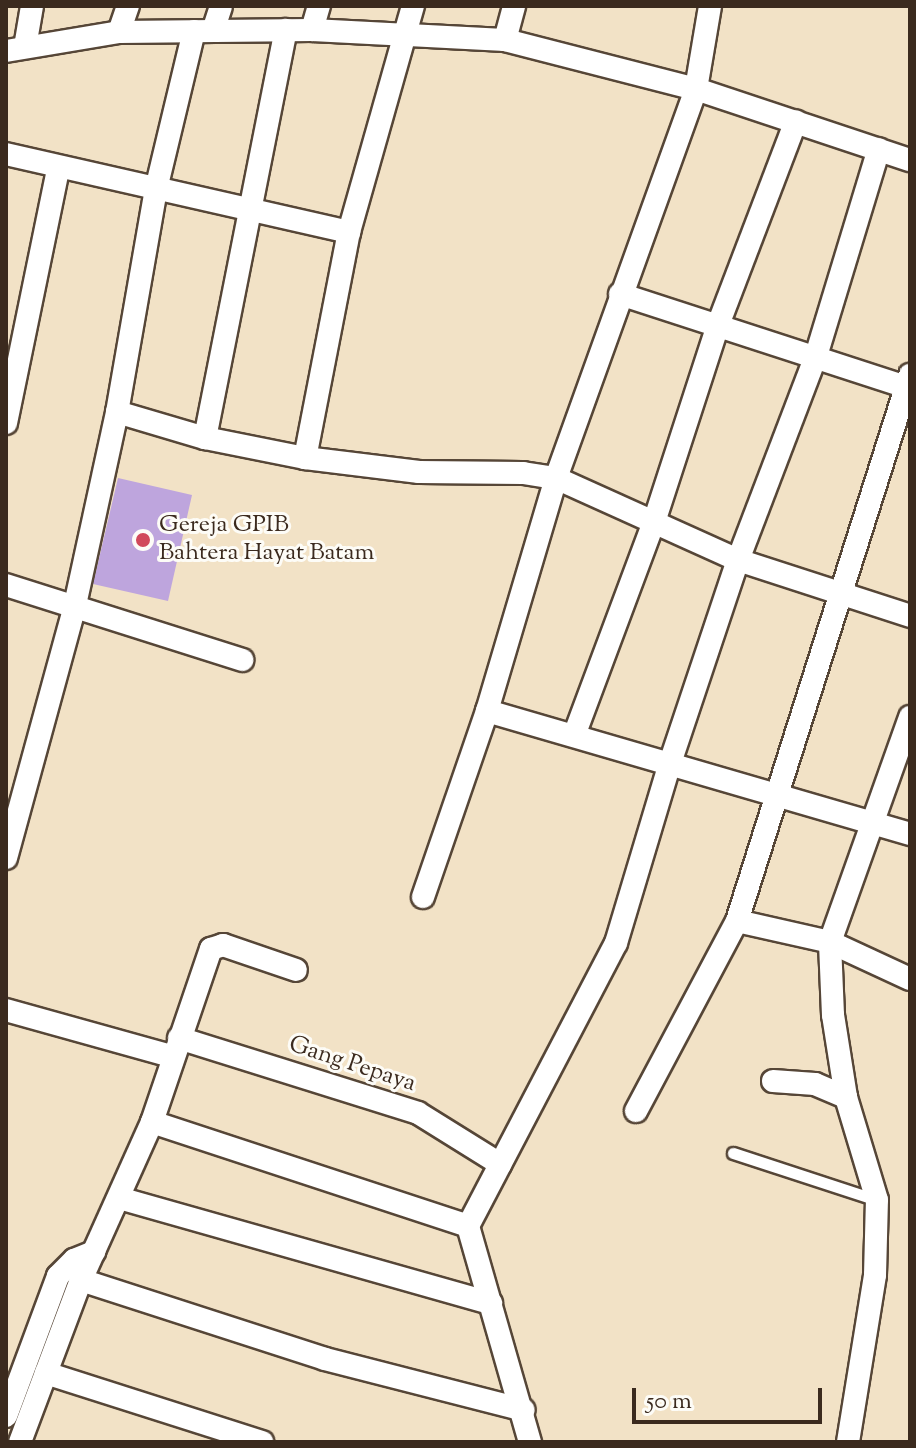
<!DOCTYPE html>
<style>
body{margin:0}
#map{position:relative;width:916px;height:1448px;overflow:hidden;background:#f2e2c6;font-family:"Sorts Mill Goudy",serif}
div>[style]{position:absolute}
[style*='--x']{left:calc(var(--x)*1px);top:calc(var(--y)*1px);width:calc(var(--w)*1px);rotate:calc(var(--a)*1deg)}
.building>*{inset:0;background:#bea5dd}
.roads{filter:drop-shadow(2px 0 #564637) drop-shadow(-2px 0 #564637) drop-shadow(0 2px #564637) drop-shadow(0 -2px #564637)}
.lane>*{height:11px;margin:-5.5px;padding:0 5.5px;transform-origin:5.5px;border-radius:5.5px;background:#fff}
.street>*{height:22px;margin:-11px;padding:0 11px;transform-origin:11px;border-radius:11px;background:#fff}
.dots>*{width:22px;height:22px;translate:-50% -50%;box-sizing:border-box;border:4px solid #fdfcf7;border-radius:50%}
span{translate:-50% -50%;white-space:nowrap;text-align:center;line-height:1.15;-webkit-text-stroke:6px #fdfcf7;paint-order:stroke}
.poi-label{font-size:24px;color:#3b2a1e}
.left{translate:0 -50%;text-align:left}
.street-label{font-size:24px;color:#3b2a1e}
.frame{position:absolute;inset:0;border:8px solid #3b2a1e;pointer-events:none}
.scale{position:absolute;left:632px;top:1388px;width:190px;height:36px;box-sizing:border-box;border:4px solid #3b2a1e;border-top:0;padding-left:10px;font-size:24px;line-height:28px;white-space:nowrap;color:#3b2a1e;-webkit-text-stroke:6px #fdfcf7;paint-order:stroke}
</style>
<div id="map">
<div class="building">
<div style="clip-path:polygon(118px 478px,192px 495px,168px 601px,93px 584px)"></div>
</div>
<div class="roads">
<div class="lane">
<div style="--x:733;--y:1153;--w:151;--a:18.1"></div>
</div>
<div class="street">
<div style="--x:312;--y:30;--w:25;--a:-74"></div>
<div style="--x:194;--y:31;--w:163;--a:103.5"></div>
<div style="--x:156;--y:189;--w:226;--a:99.9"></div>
<div style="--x:117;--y:412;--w:92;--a:16.5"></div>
<div style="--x:205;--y:438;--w:102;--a:11.3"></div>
<div style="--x:305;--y:458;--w:115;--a:7"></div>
<div style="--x:419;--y:472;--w:104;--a:0.6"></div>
<div style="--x:523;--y:473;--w:33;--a:9"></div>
<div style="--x:556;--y:478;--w:200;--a:24.3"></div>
<div style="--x:738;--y:560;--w:181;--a:18"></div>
<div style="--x:213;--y:31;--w:26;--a:-72"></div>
<div style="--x:119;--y:32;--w:28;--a:-71"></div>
<div style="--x:505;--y:40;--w:35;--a:-75"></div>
<div style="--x:25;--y:47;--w:42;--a:-80.3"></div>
<div style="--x:6;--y:51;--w:115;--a:-9.5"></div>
<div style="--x:119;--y:32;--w:193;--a:-0.6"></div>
<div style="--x:312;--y:30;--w:193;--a:3"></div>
<div style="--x:505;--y:40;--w:197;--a:14.4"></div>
<div style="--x:696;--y:89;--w:225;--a:18.4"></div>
<div style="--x:6;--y:154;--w:352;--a:12.8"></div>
<div style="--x:620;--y:294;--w:305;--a:18"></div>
<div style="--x:6;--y:423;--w:259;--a:-78.4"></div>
<div style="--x:205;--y:438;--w:416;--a:-78.8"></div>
<div style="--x:305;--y:458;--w:230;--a:-79"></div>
<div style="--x:349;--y:232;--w:235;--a:-74.2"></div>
<div style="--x:6;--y:585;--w:248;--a:17.6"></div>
<div style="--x:487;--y:711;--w:243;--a:-73.5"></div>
<div style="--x:556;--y:478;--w:413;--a:-70.2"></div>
<div style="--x:696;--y:89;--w:84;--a:-80.4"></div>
<div style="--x:575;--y:733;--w:225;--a:-69.5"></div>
<div style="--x:654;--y:522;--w:207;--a:-72"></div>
<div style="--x:718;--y:325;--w:218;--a:-69.1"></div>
<div style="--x:6;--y:858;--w:262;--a:-74.7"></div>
<div style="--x:75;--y:605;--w:198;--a:-77.7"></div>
<div style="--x:423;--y:897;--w:197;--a:-71"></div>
<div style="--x:487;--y:711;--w:441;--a:16.2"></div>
<div style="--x:737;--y:921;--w:95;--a:12.7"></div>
<div style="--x:830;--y:942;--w:88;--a:24.8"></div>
<div style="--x:6;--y:1010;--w:171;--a:15.6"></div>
<div style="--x:179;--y:1038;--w:250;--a:17.4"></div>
<div style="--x:418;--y:1113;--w:97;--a:31.9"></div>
<div style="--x:773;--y:1081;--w:42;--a:4.1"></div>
<div style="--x:815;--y:1084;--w:34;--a:23"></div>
<div style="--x:636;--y:1111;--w:215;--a:-62"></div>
<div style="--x:737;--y:921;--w:573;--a:-72.42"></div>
<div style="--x:152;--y:1122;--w:333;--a:18.2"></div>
<div style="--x:468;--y:1226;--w:225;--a:74"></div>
<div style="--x:119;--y:1198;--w:387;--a:15.8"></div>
<div style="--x:468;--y:1226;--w:319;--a:-62.4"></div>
<div style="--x:616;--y:943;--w:188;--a:-73.3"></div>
<div style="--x:670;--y:763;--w:214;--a:-71.5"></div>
<div style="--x:738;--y:560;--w:218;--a:-69.1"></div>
<div style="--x:816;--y:356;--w:216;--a:-73.1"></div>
<div style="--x:81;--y:1280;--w:256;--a:17.9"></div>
<div style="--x:325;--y:1359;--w:205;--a:14.4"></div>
<div style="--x:46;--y:1373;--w:227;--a:17.7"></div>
<div style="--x:6;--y:1416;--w:149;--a:-69.6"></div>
<div style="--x:58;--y:1276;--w:23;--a:-45"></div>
<div style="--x:74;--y:1260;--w:22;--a:-22"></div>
<div style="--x:20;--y:1442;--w:173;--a:-69.4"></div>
<div style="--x:81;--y:1280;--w:173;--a:-65.8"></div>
<div style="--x:152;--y:1122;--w:183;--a:-71.2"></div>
<div style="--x:211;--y:949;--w:13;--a:-18"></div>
<div style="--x:223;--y:945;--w:77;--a:18.9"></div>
<div style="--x:848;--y:1442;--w:169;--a:-80.8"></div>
<div style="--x:875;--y:1275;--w:75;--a:-88.5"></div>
<div style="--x:877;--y:1200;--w:108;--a:-106.8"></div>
<div style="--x:846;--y:1097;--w:83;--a:-99"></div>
<div style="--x:833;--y:1015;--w:73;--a:-92.4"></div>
<div style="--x:830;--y:942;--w:239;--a:-70.4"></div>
</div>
</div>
<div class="dots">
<div style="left:143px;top:540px;background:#d1495b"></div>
</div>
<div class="poi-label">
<span class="left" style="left:159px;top:540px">Gereja GPIB<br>Bahtera Hayat Batam</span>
</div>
<div class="street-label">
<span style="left:352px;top:1065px;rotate:18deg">Gang Pepaya</span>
</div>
<div class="frame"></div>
<div class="scale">50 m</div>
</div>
